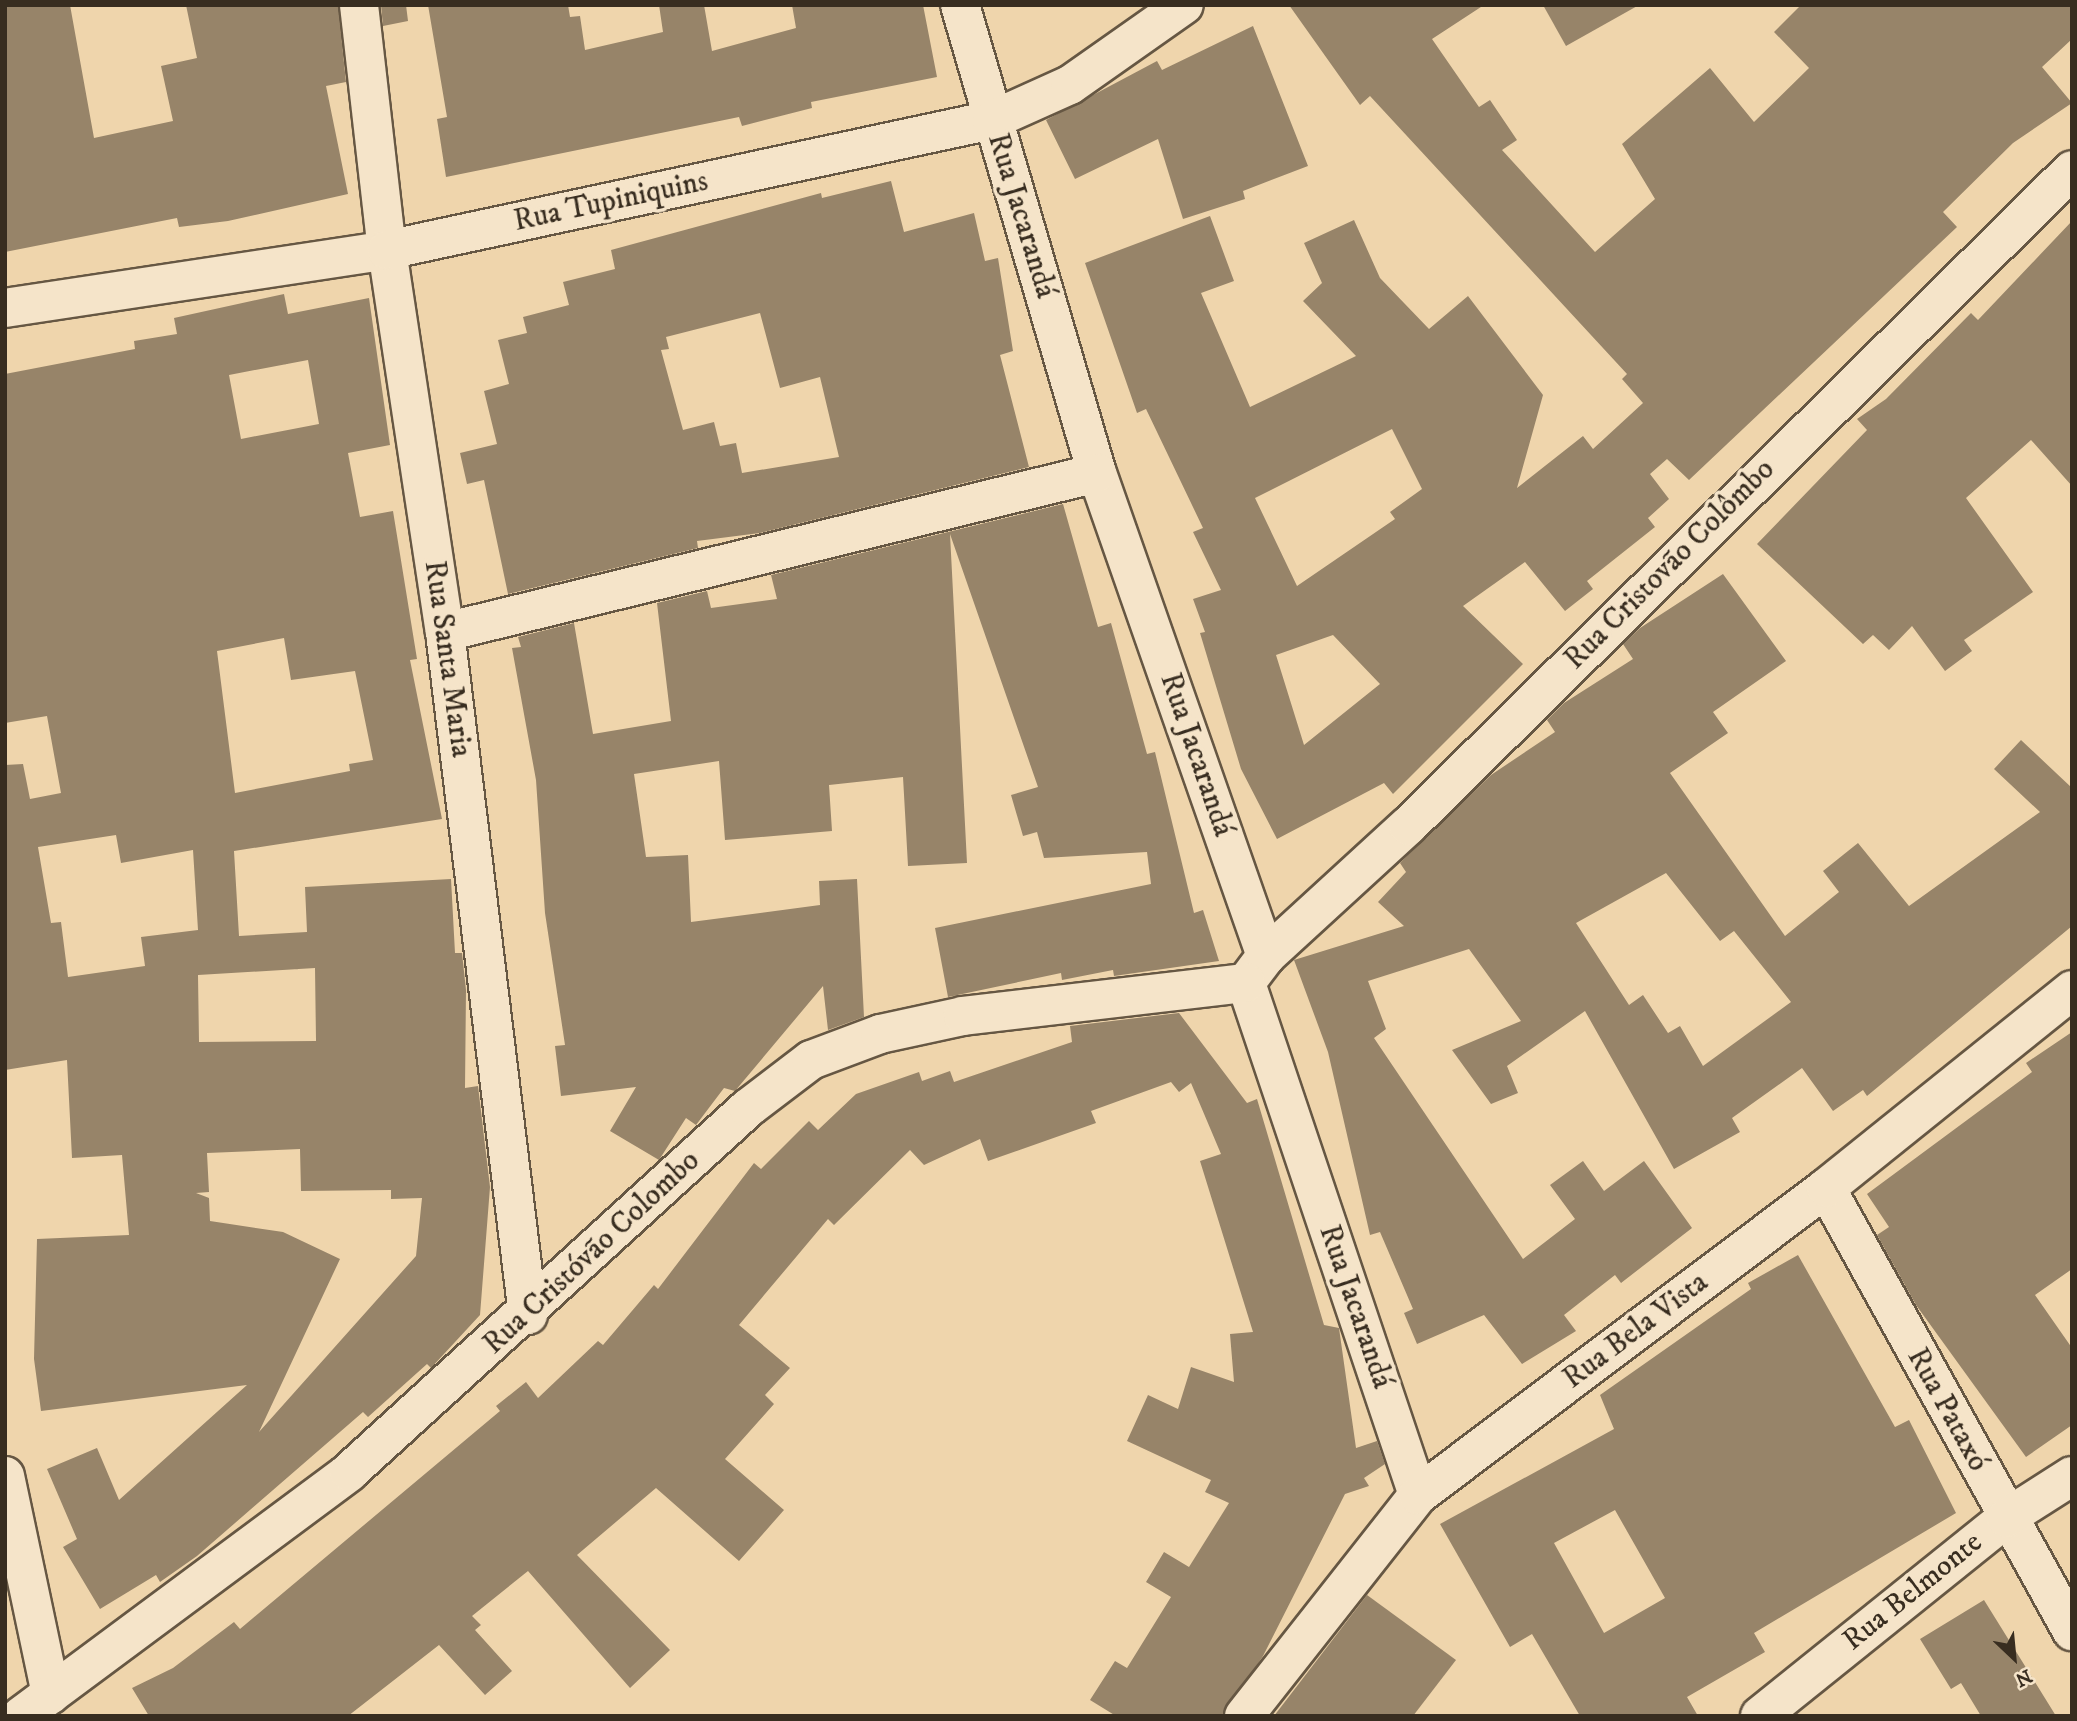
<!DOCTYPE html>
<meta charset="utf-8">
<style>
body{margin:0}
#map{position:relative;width:2077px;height:1721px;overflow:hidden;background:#efd5ac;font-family:"IM FELL DW Pica",serif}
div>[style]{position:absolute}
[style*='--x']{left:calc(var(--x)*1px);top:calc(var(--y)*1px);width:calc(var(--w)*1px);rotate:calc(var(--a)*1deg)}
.building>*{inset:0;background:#978469}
.roads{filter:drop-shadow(2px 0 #665743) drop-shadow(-2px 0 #665743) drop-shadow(0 2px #665743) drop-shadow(0 -2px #665743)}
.street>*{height:38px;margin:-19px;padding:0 19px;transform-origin:19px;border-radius:19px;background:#f5e4c9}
span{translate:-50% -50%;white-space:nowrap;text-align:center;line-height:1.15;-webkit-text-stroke:7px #f5e4c9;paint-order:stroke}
.street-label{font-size:30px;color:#382d20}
.frame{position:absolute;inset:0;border:7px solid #382d20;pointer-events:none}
.north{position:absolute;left:1979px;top:1623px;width:70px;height:70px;-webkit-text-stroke:5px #f5e4c9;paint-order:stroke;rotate:154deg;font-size:19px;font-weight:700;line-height:28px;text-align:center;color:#382d20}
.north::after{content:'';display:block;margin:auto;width:24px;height:32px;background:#382d20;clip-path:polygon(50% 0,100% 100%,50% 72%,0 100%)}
</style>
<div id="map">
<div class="building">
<div style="clip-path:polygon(5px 5px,70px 5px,94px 138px,173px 121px,161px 66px,197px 58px,186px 5px,338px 5px,346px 82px,326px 86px,348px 194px,228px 221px,179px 227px,177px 218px,5px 252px)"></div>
<div style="clip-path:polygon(381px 5px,406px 5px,408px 21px,383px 26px)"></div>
<div style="clip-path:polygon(428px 5px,568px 5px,570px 17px,580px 16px,585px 50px,663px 32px,659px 5px,704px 5px,712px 51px,796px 28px,792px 5px,923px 5px,937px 77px,811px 102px,812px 108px,742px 126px,739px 117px,446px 177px,437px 119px,447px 117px)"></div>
<div style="clip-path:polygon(evenodd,1289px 5px,1484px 5px,1432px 39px,1479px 107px,1490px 100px,1517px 140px,1502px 150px,1595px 252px,1655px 199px,1622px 144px,1710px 68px,1754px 122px,1809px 68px,1774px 32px,1801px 5px,2072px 5px,2072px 39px,2042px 67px,2072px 103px,2013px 143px,1943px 212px,1957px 227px,1689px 480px,1667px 459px,1650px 474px,1669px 499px,1648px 518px,1655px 527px,1587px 581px,1593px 589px,1565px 611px,1525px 562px,1463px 606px,1523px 664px,1393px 794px,1384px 783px,1277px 839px,1241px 769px,1200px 633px,1205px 632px,1193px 599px,1221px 590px,1193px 532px,1203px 528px,1146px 409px,1137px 413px,1085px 263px,1210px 216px,1234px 281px,1201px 293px,1250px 407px,1356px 356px,1303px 301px,1322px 283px,1304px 243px,1354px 220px,1380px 278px,1429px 329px,1468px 296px,1543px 395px,1517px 488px,1583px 436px,1593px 449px,1643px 403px,1622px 379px,1627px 374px,1370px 96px,1360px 105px,1289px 5px,1392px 429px,1422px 489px,1390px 512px,1395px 519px,1297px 586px,1255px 498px,1392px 429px,1289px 5px,1333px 635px,1380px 684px,1304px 745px,1276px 655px,1333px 635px)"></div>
<div style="clip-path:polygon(1543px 5px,1639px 5px,1566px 46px)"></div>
<div style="clip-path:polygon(1253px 26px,1308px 166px,1243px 191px,1245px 199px,1183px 219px,1158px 139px,1075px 179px,1046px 120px,1157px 61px,1162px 70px)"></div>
<div style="clip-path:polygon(evenodd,891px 181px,904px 232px,974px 213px,985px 261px,998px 258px,1013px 351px,1000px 355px,1029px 467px,760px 533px,697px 541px,698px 548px,508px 594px,484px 480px,467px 484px,460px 453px,497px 444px,484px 391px,509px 384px,498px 340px,527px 333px,523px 317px,569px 305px,563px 282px,615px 269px,611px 250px,821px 193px,822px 198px,891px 181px,760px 313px,780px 388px,820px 377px,839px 457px,742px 473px,736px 443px,720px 446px,714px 422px,683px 430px,661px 350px,669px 349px,666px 337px,760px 313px)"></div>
<div style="clip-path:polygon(2072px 221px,2072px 486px,2031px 440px,1966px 498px,2033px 592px,1964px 640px,1972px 651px,1945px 671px,1912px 626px,1889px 650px,1873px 635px,1863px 644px,1757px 544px,1867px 430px,1857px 419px,1886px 399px,1971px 313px,1978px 320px)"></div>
<div style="clip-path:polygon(evenodd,284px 294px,288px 314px,369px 298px,390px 445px,348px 453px,360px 517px,393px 511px,417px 659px,410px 660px,442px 819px,234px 851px,239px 936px,307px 932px,305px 887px,451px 879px,455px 953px,462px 953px,466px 990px,465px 1088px,478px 1086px,490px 1187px,480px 1315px,431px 1368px,427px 1364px,368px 1417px,363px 1412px,197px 1556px,160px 1582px,156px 1575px,100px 1609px,63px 1547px,77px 1539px,47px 1469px,97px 1448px,119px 1500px,247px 1385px,41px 1411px,34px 1359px,37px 1239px,129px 1235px,122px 1155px,72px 1158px,67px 1060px,5px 1070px,5px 765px,23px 764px,30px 799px,61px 793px,47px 716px,5px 723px,5px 374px,135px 349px,134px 341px,177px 334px,174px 318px,284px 294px,308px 360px,319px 424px,241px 439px,229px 375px,308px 360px,284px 294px,284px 638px,291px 680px,355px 671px,373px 760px,349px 764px,350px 771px,235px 793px,217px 651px,284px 638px,284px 294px,116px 835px,121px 863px,193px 850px,198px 930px,141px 937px,145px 966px,68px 977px,61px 922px,51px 923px,38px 847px,116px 835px,284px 294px,315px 968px,316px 1041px,199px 1042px,198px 975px,315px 968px,284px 294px,300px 1149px,301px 1191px,391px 1190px,391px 1199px,422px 1198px,416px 1256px,259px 1432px,340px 1259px,283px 1232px,210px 1221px,209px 1198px,196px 1193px,209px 1192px,207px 1153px,300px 1149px)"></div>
<div style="clip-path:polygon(1063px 504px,1098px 627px,1111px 623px,1147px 754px,1155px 752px,1194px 913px,1203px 910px,1219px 961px,1114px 976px,1113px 970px,1062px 980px,1061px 973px,948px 997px,935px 928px,1151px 884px,1147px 852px,1044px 858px,1037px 832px,1023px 836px,1011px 795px,1038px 787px,950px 534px,967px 863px,908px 866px,903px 777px,829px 785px,832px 831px,725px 840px,719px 761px,634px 774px,646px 857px,688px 855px,691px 922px,820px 905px,819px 881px,857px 879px,864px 1017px,828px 1030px,823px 986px,735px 1091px,724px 1088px,696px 1125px,686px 1118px,659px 1160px,610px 1131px,636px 1087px,561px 1096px,555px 1046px,565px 1045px,545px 913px,536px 780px,512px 648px,521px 647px,518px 637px,574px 623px,593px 734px,671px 721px,657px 603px,707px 591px,711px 608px,777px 599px,771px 575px)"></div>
<div style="clip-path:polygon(evenodd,1723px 574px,1786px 661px,1713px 712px,1728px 733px,1670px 773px,1785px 936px,1839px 892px,1823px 871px,1858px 843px,1909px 906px,2040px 812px,1994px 769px,2021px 740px,2072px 788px,2072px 926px,1867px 1096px,1863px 1090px,1833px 1111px,1802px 1068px,1732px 1118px,1740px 1132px,1674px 1169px,1585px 1011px,1507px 1066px,1518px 1093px,1491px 1104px,1452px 1050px,1521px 1021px,1469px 949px,1368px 981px,1386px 1029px,1374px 1038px,1523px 1259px,1575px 1219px,1550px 1185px,1583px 1161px,1604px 1191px,1644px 1161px,1692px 1228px,1621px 1283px,1615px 1275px,1564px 1315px,1576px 1331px,1522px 1364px,1484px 1315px,1417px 1344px,1404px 1313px,1413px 1309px,1380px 1232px,1370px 1235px,1328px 1052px,1294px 960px,1404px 926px,1378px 902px,1406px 872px,1400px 863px,1491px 775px,1555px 732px,1547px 720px,1564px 703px,1633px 659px,1623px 644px,1640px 628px,1723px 574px,1666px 873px,1720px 941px,1734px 931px,1791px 1002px,1703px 1066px,1680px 1026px,1668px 1033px,1643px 995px,1629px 1005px,1576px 923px,1666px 873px)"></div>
<div style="clip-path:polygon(1179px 1013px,1247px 1103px,1257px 1099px,1324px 1325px,1339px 1328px,1356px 1448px,1377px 1441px,1385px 1464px,1364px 1478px,1369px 1486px,1345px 1494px,1263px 1656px,1223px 1716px,1116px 1716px,1090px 1700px,1115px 1661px,1127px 1668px,1171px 1597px,1146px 1582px,1164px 1552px,1189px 1567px,1229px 1503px,1205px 1492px,1211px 1480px,1127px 1441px,1148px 1395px,1178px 1409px,1191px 1367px,1234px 1382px,1230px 1334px,1253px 1332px,1200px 1161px,1221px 1154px,1191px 1083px,1179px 1092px,1171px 1082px,1091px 1111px,1096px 1123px,988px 1161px,980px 1139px,924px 1165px,910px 1150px,834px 1225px,828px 1219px,739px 1325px,790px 1368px,765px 1395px,774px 1404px,725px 1459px,784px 1510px,739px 1561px,656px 1488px,577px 1555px,670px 1650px,630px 1688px,528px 1571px,472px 1616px,481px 1625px,475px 1630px,512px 1671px,485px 1695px,439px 1645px,348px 1716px,149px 1716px,132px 1688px,173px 1668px,234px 1622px,240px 1629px,500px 1411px,496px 1406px,526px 1382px,538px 1398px,598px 1341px,603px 1345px,654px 1285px,658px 1289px,754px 1163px,761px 1169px,809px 1121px,818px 1130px,856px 1094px,919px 1072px,922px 1081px,950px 1071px,954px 1082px,1072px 1042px,1070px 1026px)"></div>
<div style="clip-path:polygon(2072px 1032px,2072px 1269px,2035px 1295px,2072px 1348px,2072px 1425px,2026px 1457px,1916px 1305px,1877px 1235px,1889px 1227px,1867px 1194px,2032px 1072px,2026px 1063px)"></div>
<div style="clip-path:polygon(evenodd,1798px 1255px,1895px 1427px,1909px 1420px,1956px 1513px,1754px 1633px,1765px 1652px,1687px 1697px,1698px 1716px,1580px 1716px,1532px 1634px,1510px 1647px,1440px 1524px,1614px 1429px,1600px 1395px,1751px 1289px,1748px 1283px,1798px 1255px,1615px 1510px,1665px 1598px,1604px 1633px,1554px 1543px,1615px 1510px)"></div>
<div style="clip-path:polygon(1367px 1595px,1456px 1660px,1413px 1716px,1274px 1716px)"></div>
<div style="clip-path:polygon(1984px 1600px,2056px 1716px,1981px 1716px,1961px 1683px,1951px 1689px,1920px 1639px)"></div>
</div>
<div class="roads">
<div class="street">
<div style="--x:359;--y:5;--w:247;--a:83.5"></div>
<div style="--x:387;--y:250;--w:386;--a:81.4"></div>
<div style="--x:445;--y:632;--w:688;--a:83.07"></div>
<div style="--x:960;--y:5;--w:488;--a:73.7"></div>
<div style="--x:1097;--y:473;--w:512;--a:70.72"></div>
<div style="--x:1266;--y:956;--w:34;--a:127"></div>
<div style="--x:1246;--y:983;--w:540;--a:71.43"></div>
<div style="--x:5;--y:308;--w:386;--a:-8.6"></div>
<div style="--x:387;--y:250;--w:619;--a:-12.13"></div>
<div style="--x:992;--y:120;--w:85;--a:-24.2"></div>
<div style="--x:1070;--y:85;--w:139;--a:-35.1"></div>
<div style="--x:445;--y:632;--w:671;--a:-13.7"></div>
<div style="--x:1266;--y:956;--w:193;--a:-42.5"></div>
<div style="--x:1408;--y:826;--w:933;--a:-44.65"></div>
<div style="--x:1826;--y:1188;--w:507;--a:60.96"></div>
<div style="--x:5;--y:1476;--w:223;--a:78.1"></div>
<div style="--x:21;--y:1716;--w:409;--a:-36.6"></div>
<div style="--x:349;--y:1472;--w:540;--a:-42.37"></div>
<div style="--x:748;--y:1108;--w:79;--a:-37.3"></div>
<div style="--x:811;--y:1060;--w:74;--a:-20.6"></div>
<div style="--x:880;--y:1034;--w:85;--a:-12.2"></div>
<div style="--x:963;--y:1016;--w:285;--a:-6.7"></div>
<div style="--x:1244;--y:1716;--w:281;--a:-51.8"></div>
<div style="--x:1418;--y:1495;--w:511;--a:-36.96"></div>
<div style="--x:1826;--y:1188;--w:316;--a:-38.8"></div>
<div style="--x:1760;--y:1716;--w:316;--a:-38.8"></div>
<div style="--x:2006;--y:1518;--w:78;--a:-32.5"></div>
</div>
</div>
<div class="street-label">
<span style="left:611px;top:202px;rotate:-12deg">Rua Tupiniquins</span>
<span style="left:1021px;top:216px;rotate:73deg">Rua Jacarandá</span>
<span style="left:1670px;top:565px;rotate:-45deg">Rua Cristovão Colômbo</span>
<span style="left:447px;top:659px;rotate:82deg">Rua Santa Maria</span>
<span style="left:1196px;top:755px;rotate:71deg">Rua Jacarandá</span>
<span style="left:592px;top:1253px;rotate:-43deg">Rua Cristóvão Colombo</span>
<span style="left:1355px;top:1307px;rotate:71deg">Rua Jacarandá</span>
<span style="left:1636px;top:1331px;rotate:-37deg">Rua Bela Vista</span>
<span style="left:1947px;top:1410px;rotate:61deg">Rua Pataxó</span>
<span style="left:1913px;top:1592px;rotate:-39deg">Rua Belmonte</span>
</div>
<div class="frame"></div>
<div class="north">N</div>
</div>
